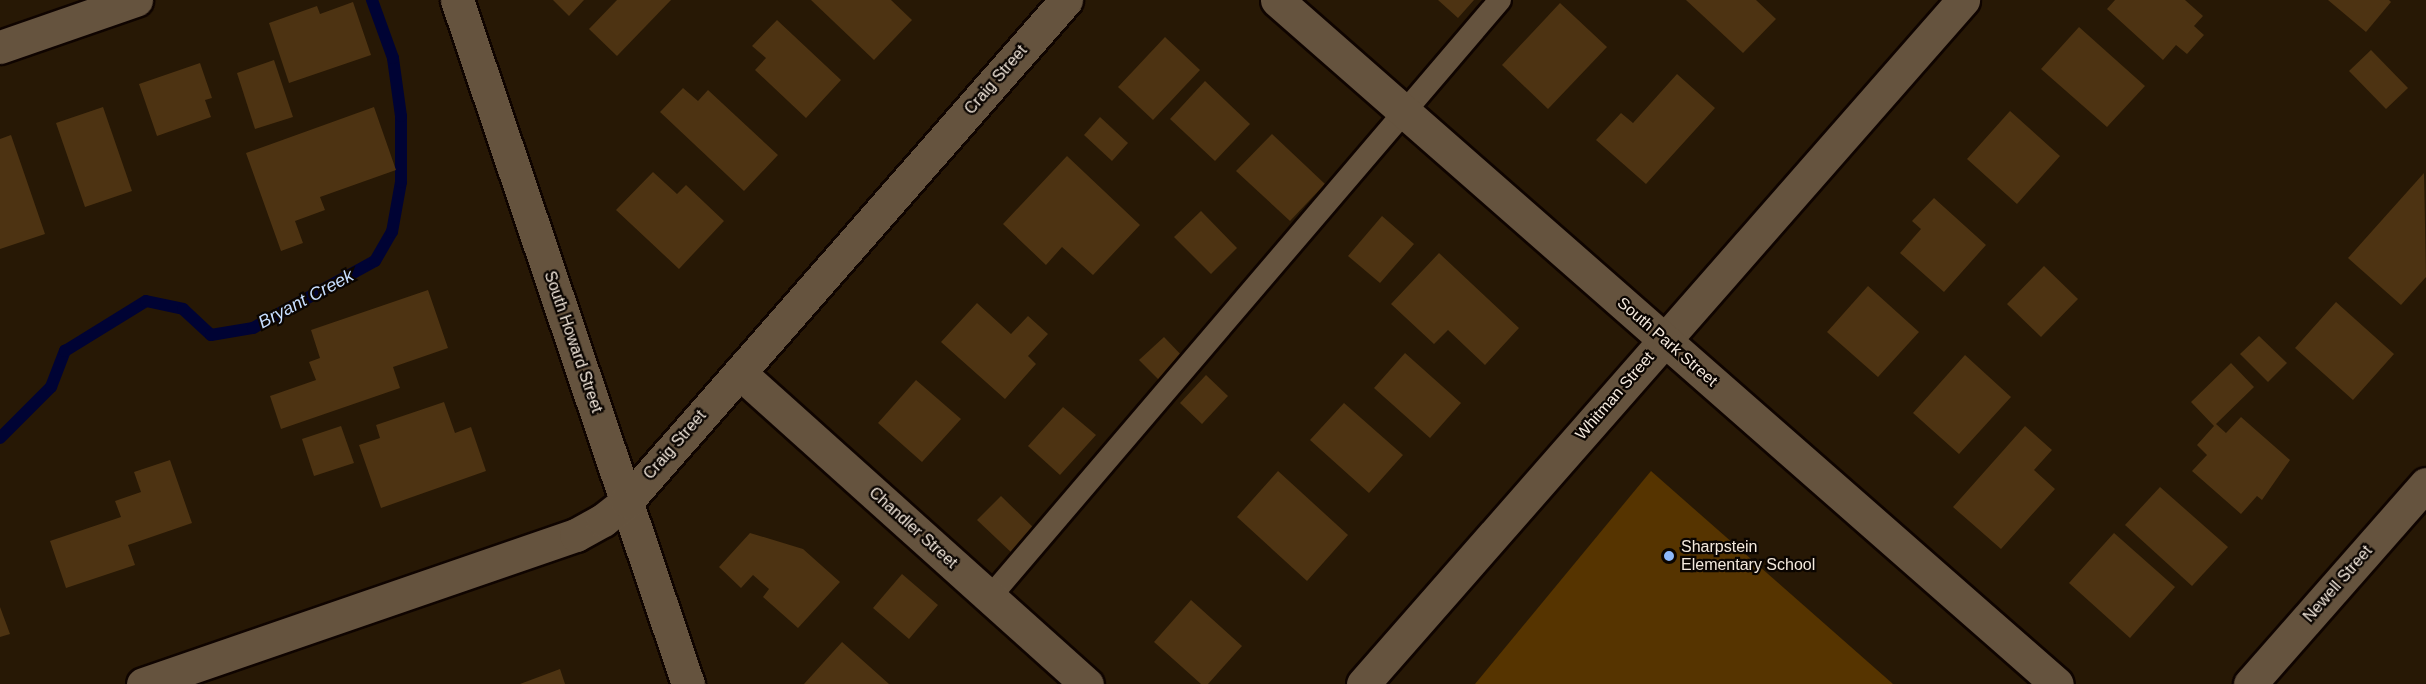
<!DOCTYPE html>
<style>
body{margin:0}
#map{position:relative;width:2426px;height:684px;overflow:hidden;background:#271805;font-family:Arial,sans-serif}
div>[style]{position:absolute}
[style*='--x']{left:calc(var(--x)*1px);top:calc(var(--y)*1px);width:calc(var(--w)*1px);rotate:calc(var(--a)*1deg)}
.green>*{inset:0;background:#563400}
.stream>*{height:12px;margin:-6px;padding:0 6px;transform-origin:6px;border-radius:6px;background:#000334}
.building>*{inset:0;background:#4d3312}
.roads{filter:drop-shadow(2px 0 #0f0400) drop-shadow(-2px 0 #0f0400) drop-shadow(0 2px #0f0400) drop-shadow(0 -2px #0f0400)}
.service>*{height:22px;margin:-11px;padding:0 11px;transform-origin:11px;border-radius:11px;background:#65533e}
.minor>*{height:33px;margin:-16.5px;padding:0 16.5px;transform-origin:16.5px;border-radius:16.5px;background:#65533e}
.secondary>*{height:33px;margin:-16.5px;padding:0 16.5px;transform-origin:16.5px;border-radius:16.5px;background:#65533e}
.dots>*{width:16px;height:16px;translate:-50% -50%;box-sizing:border-box;border:3px solid #0b0501;border-radius:50%}
span{translate:-50% -50%;white-space:nowrap;text-align:center;line-height:1.15;-webkit-text-stroke:4.5px #0b0501;paint-order:stroke}
.street-label{font-size:16px;color:#f4e9dd}
.poi-label{font-size:16px;color:#f4e9dd}
.left{translate:0 -50%;text-align:left}
.water-label{font-size:18px;color:#c7deff;font-style:italic}
</style>
<div id="map">
<div class="green">
<div style="clip-path:polygon(1651px 471px,1893px 684px,1475px 684px)"></div>
</div>
<div class="stream">
<div style="--x:0;--y:438;--w:72;--a:-45"></div>
<div style="--x:51;--y:387;--w:39;--a:-69"></div>
<div style="--x:65;--y:351;--w:95;--a:-31.7"></div>
<div style="--x:146;--y:301;--w:38;--a:12"></div>
<div style="--x:183;--y:309;--w:38;--a:43"></div>
<div style="--x:211;--y:335;--w:43;--a:-9.5"></div>
<div style="--x:253;--y:328;--w:139;--a:-28.8"></div>
<div style="--x:375;--y:261;--w:34;--a:-60"></div>
<div style="--x:392;--y:232;--w:51;--a:-79.8"></div>
<div style="--x:401;--y:182;--w:66;--a:-90"></div>
<div style="--x:401;--y:116;--w:59;--a:-97.9"></div>
<div style="--x:393;--y:58;--w:62;--a:-109.9"></div>
</div>
<div class="building">
<div style="clip-path:polygon(553px 0,584px 0,569px 16px)"></div>
<div style="clip-path:polygon(617px 0,671px 0,617px 56px,589px 29px)"></div>
<div style="clip-path:polygon(811px 0,891px 0,912px 20px,874px 60px)"></div>
<div style="clip-path:polygon(1438px 0,1474px 0,1458px 18px)"></div>
<div style="clip-path:polygon(1686px 0,1756px 0,1776px 19px,1743px 53px)"></div>
<div style="clip-path:polygon(2115px 0,2185px 0,2203px 16px,2194px 26px,2204px 35px,2187px 54px,2176px 45px,2163px 60px,2107px 9px)"></div>
<div style="clip-path:polygon(2328px 0,2389px 0,2391px 2px,2366px 32px)"></div>
<div style="clip-path:polygon(353px 2px,371px 55px,289px 83px,269px 23px,317px 6px,320px 14px)"></div>
<div style="clip-path:polygon(1560px 3px,1607px 47px,1548px 109px,1502px 65px)"></div>
<div style="clip-path:polygon(777px 20px,841px 80px,806px 118px,755px 70px,766px 58px,752px 46px)"></div>
<div style="clip-path:polygon(2079px 27px,2145px 86px,2107px 127px,2041px 69px)"></div>
<div style="clip-path:polygon(1165px 37px,1200px 70px,1153px 120px,1118px 87px)"></div>
<div style="clip-path:polygon(2371px 50px,2408px 88px,2386px 109px,2349px 71px)"></div>
<div style="clip-path:polygon(274px 60px,293px 117px,255px 129px,237px 73px)"></div>
<div style="clip-path:polygon(200px 63px,212px 98px,205px 100px,211px 117px,157px 136px,139px 84px)"></div>
<div style="clip-path:polygon(1677px 74px,1715px 108px,1646px 184px,1596px 140px,1621px 113px,1633px 123px)"></div>
<div style="clip-path:polygon(1205px 81px,1250px 124px,1215px 161px,1170px 119px)"></div>
<div style="clip-path:polygon(683px 88px,698px 101px,708px 90px,778px 155px,744px 191px,660px 112px)"></div>
<div style="clip-path:polygon(103px 107px,132px 191px,85px 207px,56px 123px)"></div>
<div style="clip-path:polygon(374px 107px,396px 170px,320px 197px,325px 210px,295px 221px,303px 243px,281px 251px,246px 153px)"></div>
<div style="clip-path:polygon(2010px 111px,2060px 156px,2017px 204px,1967px 159px)"></div>
<div style="clip-path:polygon(1100px 117px,1128px 143px,1112px 161px,1084px 135px)"></div>
<div style="clip-path:polygon(1272px 134px,1325px 184px,1290px 221px,1236px 171px)"></div>
<div style="clip-path:polygon(11px 135px,45px 234px,0 249px,0 139px)"></div>
<div style="clip-path:polygon(1067px 156px,1140px 225px,1093px 275px,1062px 247px,1046px 265px,1003px 224px)"></div>
<div style="clip-path:polygon(653px 172px,677px 194px,686px 185px,724px 221px,679px 269px,616px 210px)"></div>
<div style="clip-path:polygon(2424px 173px,2426px 277px,2401px 305px,2348px 258px)"></div>
<div style="clip-path:polygon(1934px 198px,1986px 245px,1944px 292px,1900px 253px,1921px 229px,1912px 221px)"></div>
<div style="clip-path:polygon(1201px 211px,1237px 248px,1211px 274px,1174px 237px)"></div>
<div style="clip-path:polygon(1382px 216px,1414px 244px,1380px 283px,1348px 256px)"></div>
<div style="clip-path:polygon(1439px 253px,1519px 328px,1485px 365px,1448px 330px,1434px 344px,1391px 304px)"></div>
<div style="clip-path:polygon(2044px 266px,2078px 299px,2041px 337px,2007px 304px)"></div>
<div style="clip-path:polygon(1868px 286px,1919px 332px,1878px 377px,1827px 332px)"></div>
<div style="clip-path:polygon(428px 290px,448px 348px,393px 367px,400px 388px,281px 429px,270px 396px,316px 380px,309px 362px,320px 358px,311px 330px)"></div>
<div style="clip-path:polygon(2336px 302px,2394px 354px,2353px 400px,2295px 348px)"></div>
<div style="clip-path:polygon(977px 303px,1011px 334px,1028px 316px,1048px 334px,1028px 356px,1036px 364px,1005px 399px,941px 342px)"></div>
<div style="clip-path:polygon(2259px 336px,2287px 363px,2268px 382px,2240px 354px)"></div>
<div style="clip-path:polygon(1164px 337px,1187px 361px,1163px 384px,1139px 360px)"></div>
<div style="clip-path:polygon(1405px 353px,1461px 403px,1430px 438px,1374px 388px)"></div>
<div style="clip-path:polygon(1965px 355px,2011px 397px,1959px 454px,1913px 413px)"></div>
<div style="clip-path:polygon(2231px 363px,2254px 387px,2216px 424px,2226px 433px,2241px 417px,2290px 460px,2262px 500px,2257px 496px,2241px 514px,2192px 471px,2207px 455px,2197px 445px,2214px 426px,2191px 402px)"></div>
<div style="clip-path:polygon(1206px 375px,1228px 396px,1202px 424px,1180px 403px)"></div>
<div style="clip-path:polygon(916px 380px,961px 419px,922px 462px,878px 423px)"></div>
<div style="clip-path:polygon(444px 402px,455px 433px,471px 427px,486px 471px,381px 508px,359px 445px,380px 438px,376px 425px)"></div>
<div style="clip-path:polygon(1344px 403px,1403px 455px,1369px 493px,1310px 440px)"></div>
<div style="clip-path:polygon(1063px 407px,1096px 435px,1060px 475px,1028px 446px)"></div>
<div style="clip-path:polygon(341px 426px,354px 463px,314px 476px,302px 439px)"></div>
<div style="clip-path:polygon(2025px 426px,2052px 450px,2034px 470px,2055px 489px,2001px 549px,1953px 507px)"></div>
<div style="clip-path:polygon(170px 460px,192px 523px,128px 545px,135px 565px,66px 588px,50px 541px,121px 517px,115px 501px,141px 492px,134px 472px)"></div>
<div style="clip-path:polygon(1278px 471px,1348px 535px,1307px 581px,1237px 517px)"></div>
<div style="clip-path:polygon(2160px 487px,2228px 547px,2192px 586px,2125px 525px)"></div>
<div style="clip-path:polygon(1001px 496px,1039px 533px,1015px 556px,977px 520px)"></div>
<div style="clip-path:polygon(750px 533px,803px 549px,840px 582px,798px 628px,763px 597px,769px 589px,753px 575px,741px 588px,719px 567px)"></div>
<div style="clip-path:polygon(2114px 533px,2175px 587px,2130px 638px,2069px 583px)"></div>
<div style="clip-path:polygon(902px 574px,938px 605px,909px 639px,873px 608px)"></div>
<div style="clip-path:polygon(1191px 600px,1242px 646px,1208px 684px,1201px 684px,1154px 642px)"></div>
<div style="clip-path:polygon(0 607px,10px 634px,0 637px)"></div>
<div style="clip-path:polygon(842px 642px,889px 684px,804px 684px)"></div>
<div style="clip-path:polygon(560px 669px,565px 684px,520px 684px)"></div>
</div>
<div class="roads">
<div class="service">
<div style="--x:990;--y:597;--w:785;--a:-49.49"></div>
</div>
<div class="minor">
<div style="--x:457;--y:0;--w:722;--a:71.34"></div>
<div style="--x:0;--y:47;--w:144;--a:-19.1"></div>
<div style="--x:740;--y:373;--w:466;--a:41.9"></div>
<div style="--x:143;--y:684;--w:458;--a:-19"></div>
<div style="--x:576;--y:535;--w:31;--a:-29"></div>
<div style="--x:603;--y:520;--w:31;--a:-38"></div>
<div style="--x:627;--y:501;--w:666;--a:-48.77"></div>
<div style="--x:1363;--y:684;--w:910;--a:-48.74"></div>
<div style="--x:2250;--y:684;--w:266;--a:-48.7"></div>
</div>
<div class="secondary">
<div style="--x:1277;--y:0;--w:1037;--a:41.25"></div>
</div>
</div>
<div class="dots">
<div style="left:1669px;top:556px;background:#8db9fc"></div>
</div>
<div class="street-label">
<span style="left:996px;top:80px;rotate:-49deg">Craig Street</span>
<span style="left:573px;top:342px;rotate:71deg">South Howard Street</span>
<span style="left:1667px;top:342px;rotate:41deg">South Park Street</span>
<span style="left:1615px;top:396px;rotate:-49deg">Whitman Street</span>
<span style="left:675px;top:445px;rotate:-49deg">Craig Street</span>
<span style="left:913px;top:528px;rotate:42deg">Chandler Street</span>
<span style="left:2338px;top:584px;rotate:-49deg">Newell Street</span>
</div>
<div class="poi-label">
<span class="left" style="left:1681px;top:556px">Sharpstein<br>Elementary School</span>
</div>
<div class="water-label">
<span style="left:306px;top:299px;rotate:-28deg">Bryant Creek</span>
</div>
</div>
